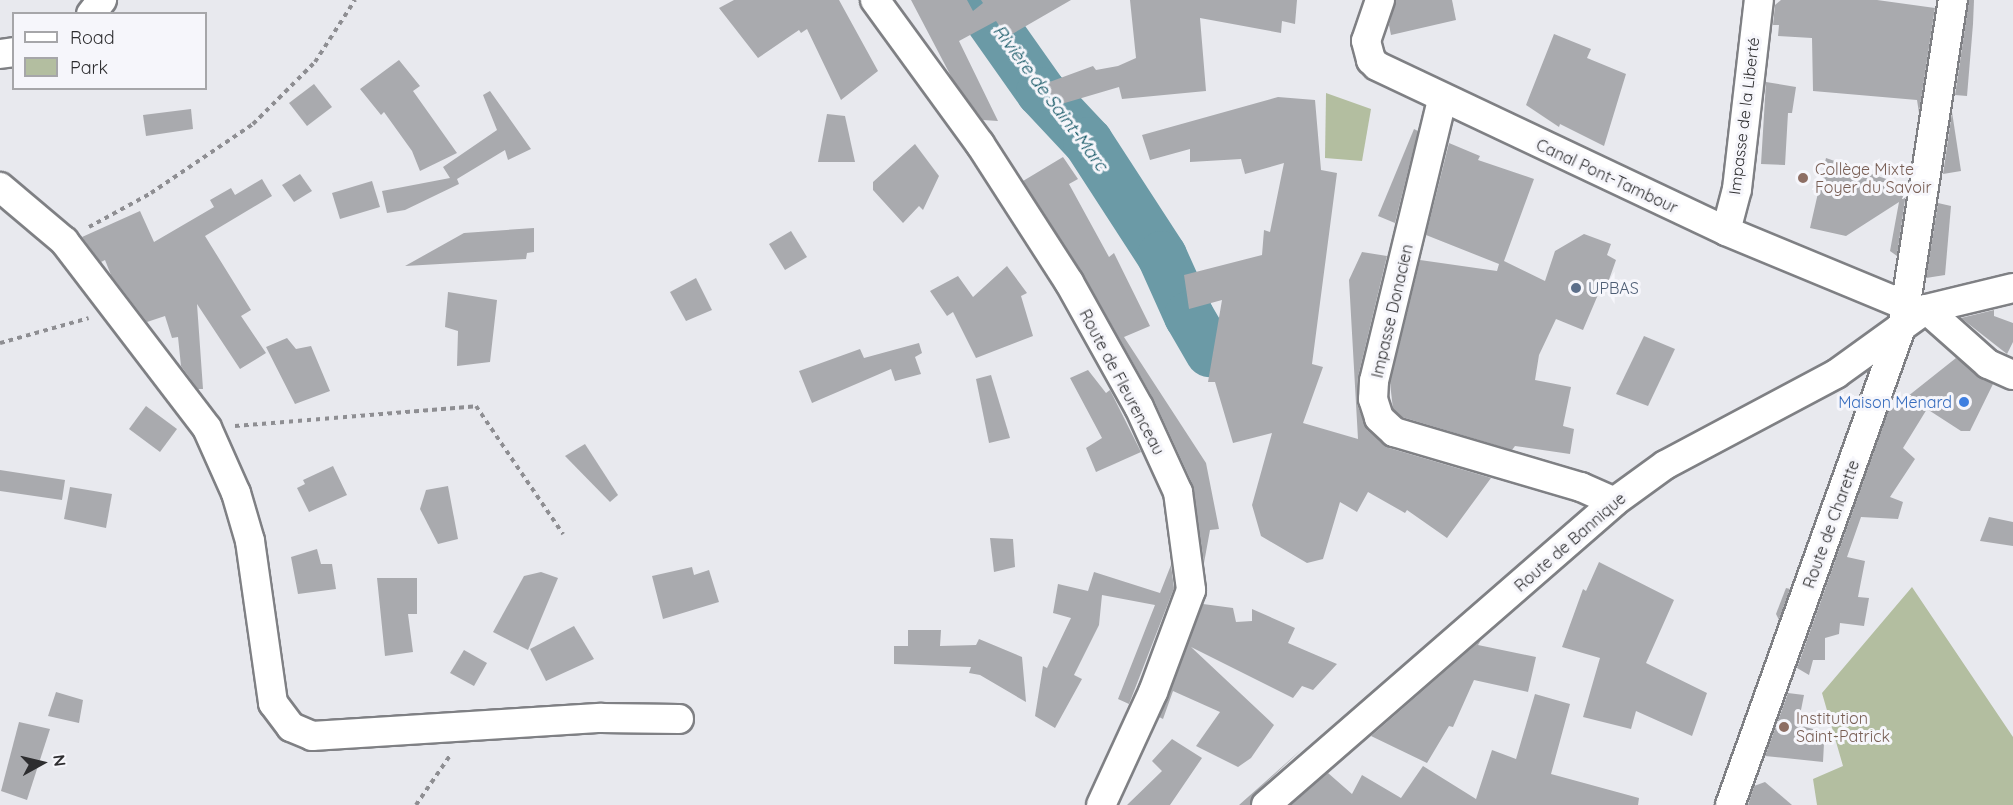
<!DOCTYPE html>
<meta charset="utf-8">
<style>
body{margin:0}
#map{position:relative;width:2013px;height:805px;overflow:hidden;background:#e8e9ee;font-family:Quicksand,sans-serif}
div>[style]{position:absolute}
[style*='--x']{left:calc(var(--x)*1px);top:calc(var(--y)*1px);width:calc(var(--w)*1px);rotate:calc(var(--a)*1deg)}
.green>*{inset:0;background:#b3bea0}
.river>*{height:50px;margin:-25px;padding:0 25px;transform-origin:25px;border-radius:25px;background:#6b9aa6}
.building>*{inset:0;background:#a9aaae}
.path>*{height:4px;margin-top:-2px;transform-origin:0;background:repeating-linear-gradient(90deg,#8e8e92 0 4.5px,transparent 0 9px)}
.roads{filter:drop-shadow(2px 0 #7f8084) drop-shadow(-2px 0 #7f8084) drop-shadow(0 2px #7f8084) drop-shadow(0 -2px #7f8084)}
.minor>*{height:28px;margin:-14px;padding:0 14px;transform-origin:14px;border-radius:14px;background:#fff}
.dots>*{width:16px;height:16px;translate:-50% -50%;box-sizing:border-box;border:3px solid #f6f6fb;border-radius:50%}
span{translate:-50% -50%;white-space:nowrap;text-align:center;line-height:1.15;-webkit-text-stroke:6px #f6f6fb;paint-order:stroke}
.street-label{font-size:16px;color:#2d2d2f}
.education-label{font-size:16px;color:#785e54}
.left{translate:0 -50%;text-align:left}
.service-label{font-size:16px;color:#4e5e75}
.shop-label{font-size:16px;color:#366cbe}
.right{translate:-100% -50%;text-align:right}
.water-label{font-size:18px;color:#135664;font-style:italic}
.legend{position:absolute;left:12px;top:12px;width:195px;height:78px;box-sizing:border-box;background:#f6f6fb;border:2px solid #a6a6a9;margin:0;padding:8px 10px;list-style:none;font-size:18px;color:#2d2d2f}
.legend li{display:flex;align-items:center;gap:12px;height:30px}
.legend b{width:30px;border:2px solid #a6a6a9}
.north{position:absolute;left:12px;top:733px;width:60px;height:60px;-webkit-text-stroke:4px #f6f6fb;paint-order:stroke;rotate:82deg;font-size:16px;font-weight:700;line-height:24px;text-align:center;color:#2d2d2f}
.north::after{content:'';display:block;margin:auto;width:21px;height:27px;background:#2d2d2f;clip-path:polygon(50% 0,100% 100%,50% 72%,0 100%)}
</style>
<div id="map">
<div class="green">
<div style="clip-path:polygon(1326px 93px,1371px 109px,1362px 161px,1325px 158px)"></div>
<div style="clip-path:polygon(1912px 587px,2013px 737px,2013px 805px,1817px 805px,1813px 779px,1843px 766px,1822px 693px)"></div>
</div>
<div class="river">
<div style="--x:981;--y:0;--w:4;--a:117"></div>
<div style="--x:979;--y:4;--w:108;--a:54.8"></div>
<div style="--x:1041;--y:92;--w:69;--a:46.8"></div>
<div style="--x:1088;--y:142;--w:136;--a:57"></div>
<div style="--x:1162;--y:256;--w:66;--a:65.8"></div>
<div style="--x:1189;--y:316;--w:42;--a:59.7"></div>
</div>
<div class="building">
<div style="clip-path:polygon(734px 0,839px 0,878px 71px,841px 100px,807px 29px,801px 33px,799px 30px,758px 58px,719px 8px)"></div>
<div style="clip-path:polygon(911px 0,967px 0,973px 11px,983px 3px,981px 0,1071px 0,1007px 37px,996px 21px,959px 41px,998px 121px,983px 120px,953px 80px)"></div>
<div style="clip-path:polygon(1130px 0,1297px 0,1295px 24px,1282px 21px,1281px 33px,1200px 18px,1206px 91px,1122px 99px,1119px 87px,1058px 105px,1044px 84px,1093px 66px,1096px 70px,1118px 66px,1136px 58px)"></div>
<div style="clip-path:polygon(1396px 0,1452px 0,1456px 20px,1391px 35px,1389px 25px)"></div>
<div style="clip-path:polygon(1781px 0,1877px 0,1935px 8px,1919px 113px,1917px 100px,1813px 91px,1812px 38px,1778px 36px,1779px 25px,1773px 25px,1775px 5px)"></div>
<div style="clip-path:polygon(1969px 0,1974px 0,1973px 24px,1967px 96px,1955px 95px)"></div>
<div style="clip-path:polygon(1554px 34px,1591px 49px,1587px 58px,1626px 74px,1604px 146px,1560px 124px,1559px 127px,1526px 105px)"></div>
<div style="clip-path:polygon(399px 60px,420px 86px,413px 91px,457px 153px,420px 171px,412px 151px,384px 112px,381px 115px,360px 89px)"></div>
<div style="clip-path:polygon(1766px 82px,1796px 87px,1792px 113px,1788px 113px,1785px 165px,1761px 164px)"></div>
<div style="clip-path:polygon(314px 84px,332px 107px,307px 126px,289px 103px)"></div>
<div style="clip-path:polygon(490px 91px,531px 149px,508px 160px,505px 150px,457px 179px,459px 184px,405px 210px,387px 213px,382px 191px,450px 178px,443px 167px,497px 130px,483px 95px)"></div>
<div style="clip-path:polygon(1278px 97px,1315px 100px,1321px 170px,1337px 173px,1312px 364px,1323px 367px,1303px 423px,1358px 439px,1349px 280px,1362px 252px,1387px 256px,1358px 377px,1357px 404px,1367px 430px,1389px 448px,1491px 478px,1447px 538px,1407px 510px,1405px 513px,1368px 492px,1357px 512px,1340px 502px,1323px 559px,1307px 563px,1261px 536px,1252px 505px,1272px 433px,1233px 443px,1215px 382px,1208px 382px,1222px 300px,1189px 309px,1184px 275px,1262px 255px,1264px 230px,1270px 232px,1284px 163px,1245px 174px,1241px 159px,1190px 162px,1190px 149px,1150px 160px,1142px 135px)"></div>
<div style="clip-path:polygon(191px 109px,193px 129px,146px 136px,143px 115px)"></div>
<div style="clip-path:polygon(1952px 112px,1961px 171px,1943px 174px)"></div>
<div style="clip-path:polygon(827px 114px,845px 116px,855px 162px,818px 162px)"></div>
<div style="clip-path:polygon(1414px 129px,1418px 131px,1395px 223px,1378px 216px)"></div>
<div style="clip-path:polygon(1449px 143px,1480px 156px,1478px 160px,1534px 179px,1504px 261px,1545px 281px,1555px 251px,1584px 234px,1611px 244px,1607px 255px,1616px 260px,1605px 291px,1600px 290px,1583px 330px,1556px 319px,1539px 355px,1535px 380px,1571px 387px,1563px 426px,1574px 429px,1570px 454px,1515px 446px,1512px 450px,1402px 417px,1393px 409px,1390px 383px,1420px 260px,1497px 271px,1499px 264px,1426px 235px)"></div>
<div style="clip-path:polygon(915px 144px,939px 176px,923px 210px,919px 206px,903px 223px,873px 190px,873px 182px)"></div>
<div style="clip-path:polygon(1063px 157px,1078px 179px,1069px 184px,1109px 257px,1114px 253px,1150px 326px,1124px 337px,1206px 463px,1219px 529px,1210px 530px,1204px 563px,1193px 485px,1154px 400px,1083px 274px,1023px 181px)"></div>
<div style="clip-path:polygon(1826px 158px,1892px 181px,1875px 183px,1906px 193px,1897px 256px,1890px 251px,1899px 202px,1846px 236px,1810px 228px)"></div>
<div style="clip-path:polygon(300px 174px,312px 191px,294px 202px,282px 185px)"></div>
<div style="clip-path:polygon(262px 179px,272px 196px,205px 236px,251px 310px,241px 316px,266px 353px,240px 369px,197px 304px,203px 389px,198px 389px,181px 366px,178px 337px,172px 338px,165px 316px,147px 322px,111px 275px,105px 260px,101px 262px,82px 237px,140px 211px,154px 242px,214px 207px,210px 200px,231px 188px,235px 195px)"></div>
<div style="clip-path:polygon(372px 181px,380px 207px,340px 219px,332px 193px)"></div>
<div style="clip-path:polygon(1938px 203px,1951px 206px,1945px 275px,1926px 278px)"></div>
<div style="clip-path:polygon(534px 228px,534px 252px,527px 253px,526px 259px,405px 266px,464px 233px)"></div>
<div style="clip-path:polygon(791px 231px,807px 257px,785px 270px,769px 244px)"></div>
<div style="clip-path:polygon(1007px 266px,1027px 293px,1021px 296px,1033px 336px,976px 358px,953px 312px,947px 316px,930px 291px,958px 276px,973px 297px)"></div>
<div style="clip-path:polygon(696px 278px,712px 310px,686px 321px,670px 292px)"></div>
<div style="clip-path:polygon(448px 292px,497px 300px,490px 362px,457px 366px,458px 331px,445px 327px)"></div>
<div style="clip-path:polygon(1994px 310px,1994px 316px,2013px 323px,2013px 342px,2007px 354px,1961px 318px)"></div>
<div style="clip-path:polygon(1644px 336px,1675px 349px,1648px 406px,1616px 394px)"></div>
<div style="clip-path:polygon(287px 338px,296px 349px,311px 346px,330px 391px,295px 404px,266px 347px)"></div>
<div style="clip-path:polygon(919px 343px,922px 353px,915px 357px,921px 374px,895px 381px,891px 369px,812px 403px,799px 371px,860px 349px,864px 358px)"></div>
<div style="clip-path:polygon(1956px 358px,1993px 384px,1970px 431px,1961px 431px,1927px 409px,1903px 448px,1915px 459px,1890px 497px,1903px 502px,1898px 519px,1861px 517px,1847px 557px,1865px 561px,1858px 597px,1869px 598px,1864px 626px,1840px 623px,1839px 634px,1825px 638px,1825px 660px,1813px 660px,1809px 675px,1797px 668px,1888px 412px)"></div>
<div style="clip-path:polygon(1088px 370px,1106px 393px,1110px 390px,1141px 452px,1096px 472px,1086px 448px,1102px 438px,1070px 378px)"></div>
<div style="clip-path:polygon(991px 375px,1010px 438px,989px 443px,976px 379px)"></div>
<div style="clip-path:polygon(146px 406px,177px 429px,160px 452px,129px 429px)"></div>
<div style="clip-path:polygon(585px 444px,618px 495px,610px 502px,565px 456px)"></div>
<div style="clip-path:polygon(333px 466px,347px 495px,309px 512px,297px 488px,305px 484px,303px 480px)"></div>
<div style="clip-path:polygon(0 470px,65px 480px,62px 500px,0 491px)"></div>
<div style="clip-path:polygon(448px 486px,458px 539px,438px 544px,420px 509px,426px 490px)"></div>
<div style="clip-path:polygon(70px 487px,112px 494px,106px 528px,64px 519px)"></div>
<div style="clip-path:polygon(1989px 517px,2013px 522px,2013px 546px,1980px 541px)"></div>
<div style="clip-path:polygon(990px 538px,1013px 539px,1015px 567px,994px 572px)"></div>
<div style="clip-path:polygon(317px 549px,321px 564px,332px 564px,336px 589px,298px 594px,291px 557px)"></div>
<div style="clip-path:polygon(1599px 562px,1674px 600px,1646px 663px,1707px 693px,1692px 736px,1636px 711px,1631px 729px,1583px 717px,1600px 658px,1562px 647px,1583px 589px,1586px 591px)"></div>
<div style="clip-path:polygon(1171px 565px,1174px 588px,1129px 704px,1118px 699px,1155px 605px,1102px 595px,1099px 625px,1074px 675px,1082px 679px,1055px 728px,1035px 716px,1043px 666px,1047px 668px,1071px 618px,1053px 613px,1058px 584px,1088px 591px,1094px 572px,1160px 593px)"></div>
<div style="clip-path:polygon(692px 567px,694px 575px,709px 570px,719px 602px,663px 619px,652px 576px)"></div>
<div style="clip-path:polygon(541px 572px,558px 578px,528px 650px,493px 632px,524px 576px)"></div>
<div style="clip-path:polygon(377px 578px,417px 578px,417px 614px,408px 614px,413px 652px,385px 656px)"></div>
<div style="clip-path:polygon(1786px 588px,1790px 589px,1779px 620px,1776px 614px)"></div>
<div style="clip-path:polygon(1203px 604px,1233px 608px,1236px 622px,1252px 621px,1252px 609px,1295px 628px,1288px 643px,1337px 664px,1313px 690px,1302px 686px,1293px 698px,1191px 647px,1274px 725px,1251px 758px,1238px 767px,1196px 746px,1220px 712px,1173px 691px,1163px 719px,1159px 717px)"></div>
<div style="clip-path:polygon(574px 626px,594px 659px,546px 681px,530px 649px)"></div>
<div style="clip-path:polygon(908px 630px,941px 630px,940px 646px,976px 645px,979px 639px,1022px 657px,1026px 702px,980px 675px,969px 673px,971px 667px,894px 664px,894px 646px,908px 646px)"></div>
<div style="clip-path:polygon(1481px 640px,1478px 645px,1536px 657px,1528px 692px,1474px 680px,1453px 727px,1449px 726px,1427px 763px,1371px 736px)"></div>
<div style="clip-path:polygon(464px 650px,487px 663px,474px 686px,450px 673px)"></div>
<div style="clip-path:polygon(56px 692px,83px 700px,79px 723px,48px 716px)"></div>
<div style="clip-path:polygon(1788px 693px,1804px 695px,1798px 725px,1813px 729px,1811px 739px,1824px 743px,1823px 762px,1765px 756px)"></div>
<div style="clip-path:polygon(1535px 694px,1570px 704px,1551px 774px,1639px 798px,1638px 805px,1291px 805px,1328px 773px,1352px 794px,1362px 775px,1401px 798px,1423px 766px,1476px 799px,1492px 750px,1516px 759px)"></div>
<div style="clip-path:polygon(19px 722px,50px 729px,27px 800px,1px 791px)"></div>
<div style="clip-path:polygon(1172px 739px,1202px 758px,1170px 805px,1127px 805px,1162px 771px,1152px 761px)"></div>
<div style="clip-path:polygon(1302px 749px,1255px 793px,1250px 805px,1239px 805px)"></div>
<div style="clip-path:polygon(1765px 782px,1792px 805px,1748px 805px,1754px 786px)"></div>
</div>
<div class="path">
<div style="--x:89;--y:227;--w:71;--a:-28.7"></div>
<div style="--x:151;--y:193;--w:123;--a:-34.1"></div>
<div style="--x:253;--y:124;--w:88;--a:-45"></div>
<div style="--x:315;--y:62;--w:74;--a:-57.2"></div>
<div style="--x:0;--y:343;--w:92;--a:-15.7"></div>
<div style="--x:235;--y:426;--w:242;--a:-4.7"></div>
<div style="--x:476;--y:406;--w:155;--a:55.8"></div>
<div style="--x:416;--y:805;--w:62;--a:-55.5"></div>
</div>
<div class="roads">
<div class="minor">
<div style="--x:875;--y:0;--w:178;--a:53.9"></div>
<div style="--x:980;--y:144;--w:164;--a:57.2"></div>
<div style="--x:1069;--y:282;--w:143;--a:60.8"></div>
<div style="--x:1139;--y:407;--w:94;--a:65.4"></div>
<div style="--x:1178;--y:492;--w:99;--a:82.4"></div>
<div style="--x:1191;--y:590;--w:109;--a:110.4"></div>
<div style="--x:1153;--y:692;--w:124;--a:114.7"></div>
<div style="--x:1380;--y:0;--w:43;--a:108.9"></div>
<div style="--x:1366;--y:41;--w:20;--a:75"></div>
<div style="--x:1371;--y:60;--w:8;--a:45"></div>
<div style="--x:1377;--y:66;--w:386;--a:25.3"></div>
<div style="--x:1726;--y:231;--w:196;--a:22.5"></div>
<div style="--x:91;--y:14;--w:18;--a:-52"></div>
<div style="--x:0;--y:54;--w:14;--a:-8"></div>
<div style="--x:1442;--y:100;--w:289;--a:103.6"></div>
<div style="--x:1374;--y:381;--w:18;--a:93"></div>
<div style="--x:1373;--y:399;--w:20;--a:72"></div>
<div style="--x:1379;--y:418;--w:21;--a:43"></div>
<div style="--x:1394;--y:432;--w:195;--a:16.4"></div>
<div style="--x:1581;--y:487;--w:36;--a:24"></div>
<div style="--x:0;--y:187;--w:84;--a:40.2"></div>
<div style="--x:64;--y:241;--w:235;--a:52.6"></div>
<div style="--x:207;--y:428;--w:71;--a:66"></div>
<div style="--x:236;--y:493;--w:50;--a:73.7"></div>
<div style="--x:250;--y:541;--w:164;--a:81.9"></div>
<div style="--x:273;--y:703;--w:30;--a:53"></div>
<div style="--x:291;--y:727;--w:23;--a:23"></div>
<div style="--x:312;--y:736;--w:290;--a:-3.6"></div>
<div style="--x:601;--y:718;--w:78;--a:0.7"></div>
<div style="--x:1726;--y:231;--w:43;--a:-75.3"></div>
<div style="--x:1737;--y:189;--w:190;--a:-83.4"></div>
<div style="--x:1926;--y:309;--w:83;--a:41.6"></div>
<div style="--x:1988;--y:364;--w:27;--a:24"></div>
<div style="--x:1266;--y:805;--w:461;--a:-41"></div>
<div style="--x:1614;--y:502;--w:63;--a:-36"></div>
<div style="--x:1665;--y:465;--w:194;--a:-28"></div>
<div style="--x:1836;--y:374;--w:111;--a:-35.8"></div>
<div style="--x:1926;--y:309;--w:89;--a:-13.6"></div>
<div style="--x:1730;--y:805;--w:513;--a:-70.29"></div>
<div style="--x:1903;--y:322;--w:326;--a:-81.2"></div>
</div>
</div>
<div class="dots">
<div style="left:1803px;top:178px;background:#8d6e63"></div>
<div style="left:1576px;top:288px;background:#5c6f8a"></div>
<div style="left:1964px;top:402px;background:#3f7fe0"></div>
<div style="left:1784px;top:727px;background:#8d6e63"></div>
</div>
<div class="street-label">
<span style="left:1744px;top:116px;rotate:-83deg">Impasse de la Liberté</span>
<span style="left:1607px;top:176px;rotate:25deg">Canal Pont-Tambour</span>
<span style="left:1392px;top:311px;rotate:-77deg">Impasse Donacien</span>
<span style="left:1122px;top:382px;rotate:62deg">Route de Fleurenceau</span>
<span style="left:1831px;top:524px;rotate:-70deg">Route de Charette</span>
<span style="left:1570px;top:542px;rotate:-41deg">Route de Bannique</span>
</div>
<div class="education-label">
<span class="left" style="left:1815px;top:178px">Collège Mixte<br>Foyer du Savoir</span>
<span class="left" style="left:1796px;top:727px">Institution<br>Saint-Patrick</span>
</div>
<div class="service-label">
<span class="left" style="left:1588px;top:288px">UPBAS</span>
</div>
<div class="shop-label">
<span class="right" style="left:1952px;top:402px">Maison Menard</span>
</div>
<div class="water-label">
<span style="left:1050px;top:98px;rotate:53deg">Rivière de Saint-Marc</span>
</div>
<ul class="legend">
<li><b style="height:8px;background:#fff"></b>Road</li>
<li><b style="height:16px;background:#b3bea0"></b>Park</li>
</ul>
<div class="north">N</div>
</div>
